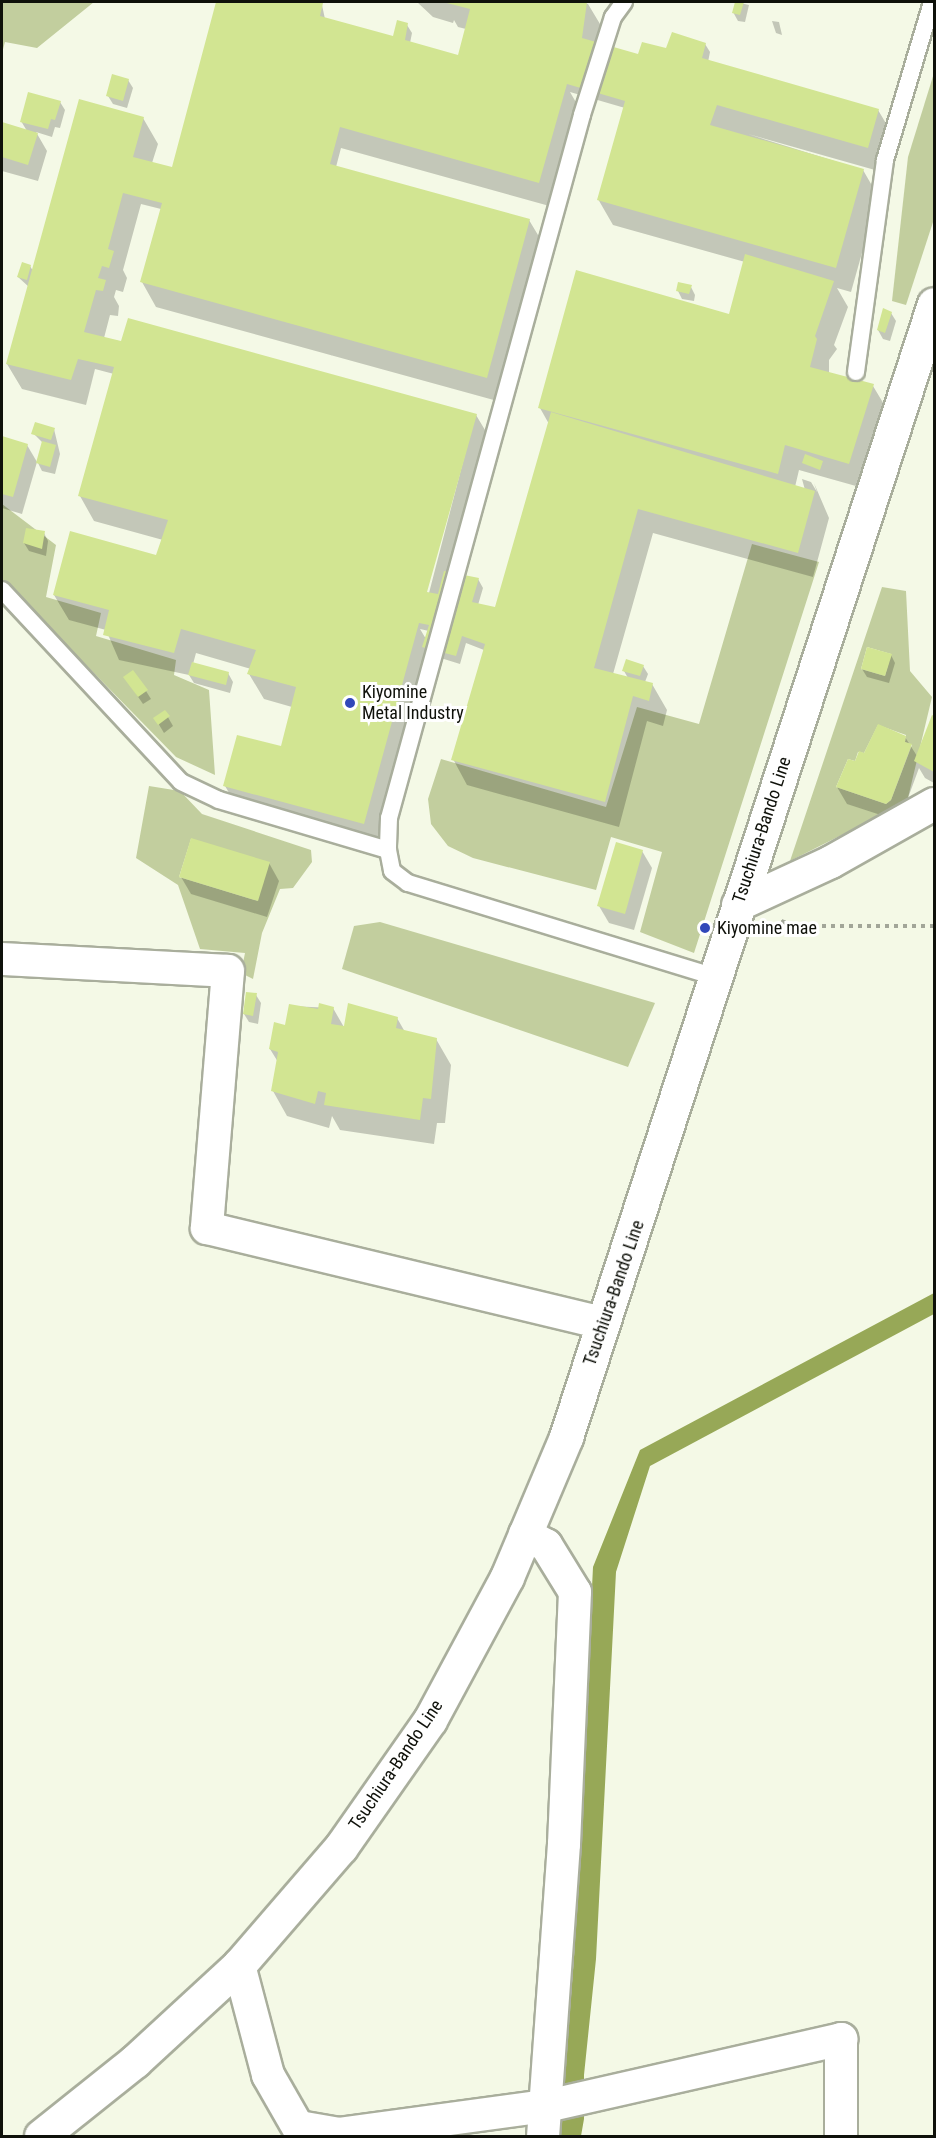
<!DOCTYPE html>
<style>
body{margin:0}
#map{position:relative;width:936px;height:2138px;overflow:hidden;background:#f4f9e6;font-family:"Roboto Condensed",sans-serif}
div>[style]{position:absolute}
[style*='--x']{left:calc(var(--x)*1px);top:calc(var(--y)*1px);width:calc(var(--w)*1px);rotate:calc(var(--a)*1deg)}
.green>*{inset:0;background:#c2ce9e}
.water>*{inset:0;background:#97a857}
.shadow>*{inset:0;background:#0003}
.building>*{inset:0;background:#d2e592}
.path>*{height:4px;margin-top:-2px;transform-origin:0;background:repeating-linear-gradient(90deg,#a2a698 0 4.5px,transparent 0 9px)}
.roads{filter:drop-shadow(2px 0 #a9ae9c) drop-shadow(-2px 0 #a9ae9c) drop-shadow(0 2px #a9ae9c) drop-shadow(0 -2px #a9ae9c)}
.lane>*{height:16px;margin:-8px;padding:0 8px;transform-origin:8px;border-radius:8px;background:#fff}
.street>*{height:32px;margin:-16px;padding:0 16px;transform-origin:16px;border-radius:16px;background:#fff}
.secondary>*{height:33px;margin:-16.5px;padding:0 16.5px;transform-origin:16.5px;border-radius:16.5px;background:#fff}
.dots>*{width:16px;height:16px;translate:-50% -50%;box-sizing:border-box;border:3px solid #fff;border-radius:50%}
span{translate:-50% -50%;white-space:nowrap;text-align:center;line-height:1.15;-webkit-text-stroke:6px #fff;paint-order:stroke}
.poi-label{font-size:18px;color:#0f110a}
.left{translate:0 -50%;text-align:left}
.street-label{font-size:18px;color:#0f110a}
.frame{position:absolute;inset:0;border:3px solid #0f110a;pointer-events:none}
</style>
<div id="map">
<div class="green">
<div style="clip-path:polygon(2px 2px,94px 2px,37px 48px,5px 42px,2px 53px)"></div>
<div style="clip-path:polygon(934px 73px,934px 219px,906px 305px,892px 301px,908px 157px)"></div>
<div style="clip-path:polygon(2px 504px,56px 545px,46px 597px,101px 613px,96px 636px,176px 660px,174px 675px,209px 690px,215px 775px,176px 757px,2px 579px)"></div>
<div style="clip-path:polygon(752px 544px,819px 562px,694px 953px,640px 932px,662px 852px,611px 837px,596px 890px,473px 858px,448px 846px,431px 824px,428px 799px,441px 759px,606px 807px,637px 707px,699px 724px)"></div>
<div style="clip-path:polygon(evenodd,882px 587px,906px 591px,910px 671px,932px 697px,907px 802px,790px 861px,882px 587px,867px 647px,891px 654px,885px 676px,861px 669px,867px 647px,882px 587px,878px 725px,906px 735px,905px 742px,912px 745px,891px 800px,886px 804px,836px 787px,848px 759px,855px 761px,858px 752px,864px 753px,878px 725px)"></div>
<div style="clip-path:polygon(evenodd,149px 786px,180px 791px,202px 814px,311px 850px,312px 862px,293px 888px,280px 889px,262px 933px,253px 979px,241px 973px,245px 953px,200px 949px,178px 885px,136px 858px,149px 786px,191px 839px,258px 901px,179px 877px,191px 839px)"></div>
<div style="clip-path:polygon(380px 922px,655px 1003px,628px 1067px,342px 969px,354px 926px)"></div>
</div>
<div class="water">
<div style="clip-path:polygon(934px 1293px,934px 1314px,650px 1466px,616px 1572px,596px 1959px,584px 2075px,584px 2119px,581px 2136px,560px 2136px,574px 1957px,593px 1567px,640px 1450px)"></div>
</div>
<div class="shadow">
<div style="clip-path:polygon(evenodd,217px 2px,322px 5px,325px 19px,394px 38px,407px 25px,412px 33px,410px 43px,459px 56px,466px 29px,458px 27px,454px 20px,453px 23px,433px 17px,417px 2px,581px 2px,588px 4px,603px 29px,599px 45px,639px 56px,705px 44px,710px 52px,708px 62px,878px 110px,893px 135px,882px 172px,748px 134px,863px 170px,878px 196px,851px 292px,837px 288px,848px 307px,834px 345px,837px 349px,829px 360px,829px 374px,873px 386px,888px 411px,863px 488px,799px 470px,795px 487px,805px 490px,802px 479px,811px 482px,817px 492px,814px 483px,829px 518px,813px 577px,653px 533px,613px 674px,628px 678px,624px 671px,643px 666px,648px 674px,645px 682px,652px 684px,667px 710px,663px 726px,647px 721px,619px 827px,467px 785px,453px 759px,484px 650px,466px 643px,460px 664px,431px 655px,378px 849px,240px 811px,225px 786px,282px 748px,292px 707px,264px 699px,249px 674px,251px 669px,196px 653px,193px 664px,228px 673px,233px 682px,230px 693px,194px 683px,189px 675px,119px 660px,106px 630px,69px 620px,54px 595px,157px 557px,163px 540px,94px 521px,80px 496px,114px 374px,95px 369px,86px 405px,22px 389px,7px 364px,29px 287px,18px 277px,30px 266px,33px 271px,143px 118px,158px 144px,152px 163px,173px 169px,217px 2px,570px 92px,625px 108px,598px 199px,613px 225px,745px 262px,730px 316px,540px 408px,549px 424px,496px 609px,478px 605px,483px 588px,478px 579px,453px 574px,491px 440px,476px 415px,104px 338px,110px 315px,118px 316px,119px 306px,114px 297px,116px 290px,123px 292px,127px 278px,123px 270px,141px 204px,161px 209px,142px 282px,156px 307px,501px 402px,544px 245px,529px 220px,336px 167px,341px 148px,553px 207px,581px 111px,570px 92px,217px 2px,472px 427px,429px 593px,426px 593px,472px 427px,217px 2px,420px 629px,429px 631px,426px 639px,420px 629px)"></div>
<div style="clip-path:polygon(736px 2px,749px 5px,745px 22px,738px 21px,733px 12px)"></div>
<div style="clip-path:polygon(772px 21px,779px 22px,782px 35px,776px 33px)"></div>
<div style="clip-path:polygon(128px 80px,133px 88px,127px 108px,113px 104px,108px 96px)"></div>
<div style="clip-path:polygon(60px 102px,65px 110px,60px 128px,55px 127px,52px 137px,36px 132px,47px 151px,38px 181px,2px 171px,2px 123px,27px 131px,21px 121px)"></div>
<div style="clip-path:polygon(691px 287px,695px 295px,694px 301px,682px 299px,678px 291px)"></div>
<div style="clip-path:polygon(891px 313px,896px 321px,890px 341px,883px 339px,878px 330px)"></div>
<div style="clip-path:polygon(54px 429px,60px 454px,55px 474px,42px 471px,38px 463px,43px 443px,33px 433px)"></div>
<div style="clip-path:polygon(2px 437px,27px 445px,37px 462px,22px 514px,2px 508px)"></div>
<div style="clip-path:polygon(44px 533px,48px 541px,46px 556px,29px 551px,24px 543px)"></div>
<div style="clip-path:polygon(891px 655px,895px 663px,889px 683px,867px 677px,862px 669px)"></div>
<div style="clip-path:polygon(130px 685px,146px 691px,151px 699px,143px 704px)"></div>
<div style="clip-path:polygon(165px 712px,173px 726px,164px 733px,155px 718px)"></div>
<div style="clip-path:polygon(933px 717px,934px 783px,925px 778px,919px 768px,901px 817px,896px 820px,847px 804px,837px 787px,856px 763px,864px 755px,905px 737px,917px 756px)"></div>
<div style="clip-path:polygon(642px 851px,652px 868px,634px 930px,609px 923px,599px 906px)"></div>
<div style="clip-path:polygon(269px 863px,279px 881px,267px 917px,191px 894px,181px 877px)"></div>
<div style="clip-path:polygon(256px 995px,261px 1003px,258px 1024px,249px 1022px,244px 1014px)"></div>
<div style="clip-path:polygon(290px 1006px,333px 1008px,345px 1029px,397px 1018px,405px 1032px,436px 1039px,451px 1065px,445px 1123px,437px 1123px,434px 1144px,340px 1130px,332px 1116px,329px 1128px,287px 1116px,273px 1091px,278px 1062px,270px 1049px,286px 1027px)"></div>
</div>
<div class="building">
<div style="clip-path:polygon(216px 2px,323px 3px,320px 16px,393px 36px,397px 20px,408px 23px,405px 40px,458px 55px,470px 9px,443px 2px,587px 2px,582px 38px,638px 54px,642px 42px,666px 48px,672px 32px,706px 43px,702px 58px,879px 109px,868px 148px,717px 105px,710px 125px,864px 169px,836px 268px,597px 200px,625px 101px,567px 84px,539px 183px,340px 127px,330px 164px,530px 219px,487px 378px,140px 282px,162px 203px,123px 193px,108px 249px,114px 251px,109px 268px,102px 266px,98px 278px,106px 280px,103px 291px,96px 290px,84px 332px,121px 341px,128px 318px,477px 414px,427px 592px,438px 594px,444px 571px,479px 578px,472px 602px,495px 607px,551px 412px,815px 491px,798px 553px,638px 509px,594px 668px,653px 683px,649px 701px,633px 696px,605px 802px,451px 760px,485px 644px,462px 636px,456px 656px,422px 647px,429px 625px,419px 623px,364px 824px,223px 786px,237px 735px,281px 746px,296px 687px,247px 674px,256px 650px,181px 629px,174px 653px,103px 635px,109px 610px,53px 595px,70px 531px,156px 555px,168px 520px,78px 496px,114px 367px,78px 359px,71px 380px,6px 364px,79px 99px,144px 117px,133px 157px,172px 167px)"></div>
<div style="clip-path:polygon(735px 2px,744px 2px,740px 15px,732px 13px)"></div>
<div style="clip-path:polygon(112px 74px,129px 79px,123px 101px,106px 96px)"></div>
<div style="clip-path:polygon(28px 92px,61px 101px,55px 120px,51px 119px,48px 129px,20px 122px)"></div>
<div style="clip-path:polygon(2px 122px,38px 133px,28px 165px,2px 157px)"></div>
<div style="clip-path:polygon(745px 254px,834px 281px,815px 336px,817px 339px,810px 367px,874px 384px,849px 464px,785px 445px,778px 474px,538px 408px,576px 270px,729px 314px)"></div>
<div style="clip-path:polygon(22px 262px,31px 265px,27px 280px,17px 277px)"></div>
<div style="clip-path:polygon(678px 282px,692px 285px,689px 294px,676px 291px)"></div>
<div style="clip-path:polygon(883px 308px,892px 312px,885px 333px,877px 330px)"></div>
<div style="clip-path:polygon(35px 422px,55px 428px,51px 440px,31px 434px)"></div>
<div style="clip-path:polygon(2px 436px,28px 444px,13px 497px,2px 494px)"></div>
<div style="clip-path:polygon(42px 441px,56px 445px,50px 467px,36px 463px)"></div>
<div style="clip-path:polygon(805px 454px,823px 461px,820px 470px,802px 463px)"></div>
<div style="clip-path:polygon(26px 528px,45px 531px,42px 549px,23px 543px)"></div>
<div style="clip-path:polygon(867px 647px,892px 654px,885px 676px,861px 669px)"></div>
<div style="clip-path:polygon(626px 659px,644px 665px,640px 676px,622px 671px)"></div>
<div style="clip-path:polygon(192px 662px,229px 672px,226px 685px,188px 675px)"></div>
<div style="clip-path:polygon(133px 670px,148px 690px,138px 697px,123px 677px)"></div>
<div style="clip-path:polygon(165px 710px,170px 716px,158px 725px,153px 718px)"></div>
<div style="clip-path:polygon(932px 715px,934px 716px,934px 772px,914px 761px)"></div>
<div style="clip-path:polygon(878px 724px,906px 736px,905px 742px,912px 744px,891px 800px,886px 804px,836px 787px,848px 759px,855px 761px,859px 751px,864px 753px)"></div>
<div style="clip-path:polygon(191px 838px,270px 862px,258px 901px,179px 877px)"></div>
<div style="clip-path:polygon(616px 842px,643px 850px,625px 914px,597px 906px)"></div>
<div style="clip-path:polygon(246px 992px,257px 993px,253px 1016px,243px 1014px)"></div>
<div style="clip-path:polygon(319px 1003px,334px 1007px,331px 1024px,344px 1026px,348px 1003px,398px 1017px,396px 1028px,437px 1038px,431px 1099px,423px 1098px,420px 1120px,324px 1105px,326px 1093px,318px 1091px,315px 1104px,271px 1091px,278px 1052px,269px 1049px,274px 1022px,285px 1025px,289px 1004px,318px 1009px)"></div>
</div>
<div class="path">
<div style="--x:781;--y:921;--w:15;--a:20"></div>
<div style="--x:795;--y:926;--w:139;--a:0"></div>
</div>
<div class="roads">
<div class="lane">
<div style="--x:624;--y:2;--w:19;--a:126"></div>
<div style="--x:613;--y:17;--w:103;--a:107.6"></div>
<div style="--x:582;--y:115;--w:729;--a:105.35"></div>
<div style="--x:389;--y:818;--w:32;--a:92"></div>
<div style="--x:388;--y:850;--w:21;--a:79"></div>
<div style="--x:392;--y:871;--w:20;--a:37"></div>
<div style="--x:408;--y:883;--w:322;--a:17"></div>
<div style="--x:856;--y:372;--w:214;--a:-82.2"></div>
<div style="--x:885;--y:160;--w:165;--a:-73.4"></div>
<div style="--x:2;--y:590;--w:262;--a:47"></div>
<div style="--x:181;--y:782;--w:42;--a:25.3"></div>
<div style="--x:219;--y:800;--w:176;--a:16.5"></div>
</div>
<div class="street">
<div style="--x:738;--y:905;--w:102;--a:-24.8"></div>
<div style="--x:831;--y:862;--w:118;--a:-29.4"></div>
<div style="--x:2;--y:959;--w:226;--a:3"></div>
<div style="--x:228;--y:971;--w:258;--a:94.7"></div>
<div style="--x:207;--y:1228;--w:408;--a:13.5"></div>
<div style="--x:525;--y:1534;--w:24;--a:28"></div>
<div style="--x:546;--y:1545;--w:55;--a:58.3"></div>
<div style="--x:575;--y:1592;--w:252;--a:92.5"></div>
<div style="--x:564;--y:1844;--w:293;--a:94.1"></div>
<div style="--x:239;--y:1965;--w:114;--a:75.2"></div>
<div style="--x:268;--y:2075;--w:70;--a:60.2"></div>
<div style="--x:299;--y:2127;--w:41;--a:9.9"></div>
<div style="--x:339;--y:2134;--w:210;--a:-7.7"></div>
<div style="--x:547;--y:2106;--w:302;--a:-12.8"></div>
<div style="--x:841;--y:2039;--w:97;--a:90"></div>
</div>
<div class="secondary">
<div style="--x:41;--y:2136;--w:120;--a:-38.6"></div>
<div style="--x:135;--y:2061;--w:142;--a:-42.7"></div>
<div style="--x:239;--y:1965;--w:156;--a:-49.2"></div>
<div style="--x:341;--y:1847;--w:155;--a:-55"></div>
<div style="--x:430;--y:1720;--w:162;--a:-61.7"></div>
<div style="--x:507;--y:1577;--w:152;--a:-67.1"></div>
<div style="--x:566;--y:1437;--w:1191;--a:-72.01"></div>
</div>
</div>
<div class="dots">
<div style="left:350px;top:703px;background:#3148b9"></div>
<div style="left:705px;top:928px;background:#3148b9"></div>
</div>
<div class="poi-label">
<span class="left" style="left:362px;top:703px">Kiyomine<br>Metal Industry</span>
<span class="left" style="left:717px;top:928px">Kiyomine mae</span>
</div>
<div class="street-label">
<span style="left:762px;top:830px;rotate:-72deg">Tsuchiura-Bando Line</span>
<span style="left:614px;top:1293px;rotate:-71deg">Tsuchiura-Bando Line</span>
<span style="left:396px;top:1765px;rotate:-56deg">Tsuchiura-Bando Line</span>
</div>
<div class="frame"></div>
</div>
